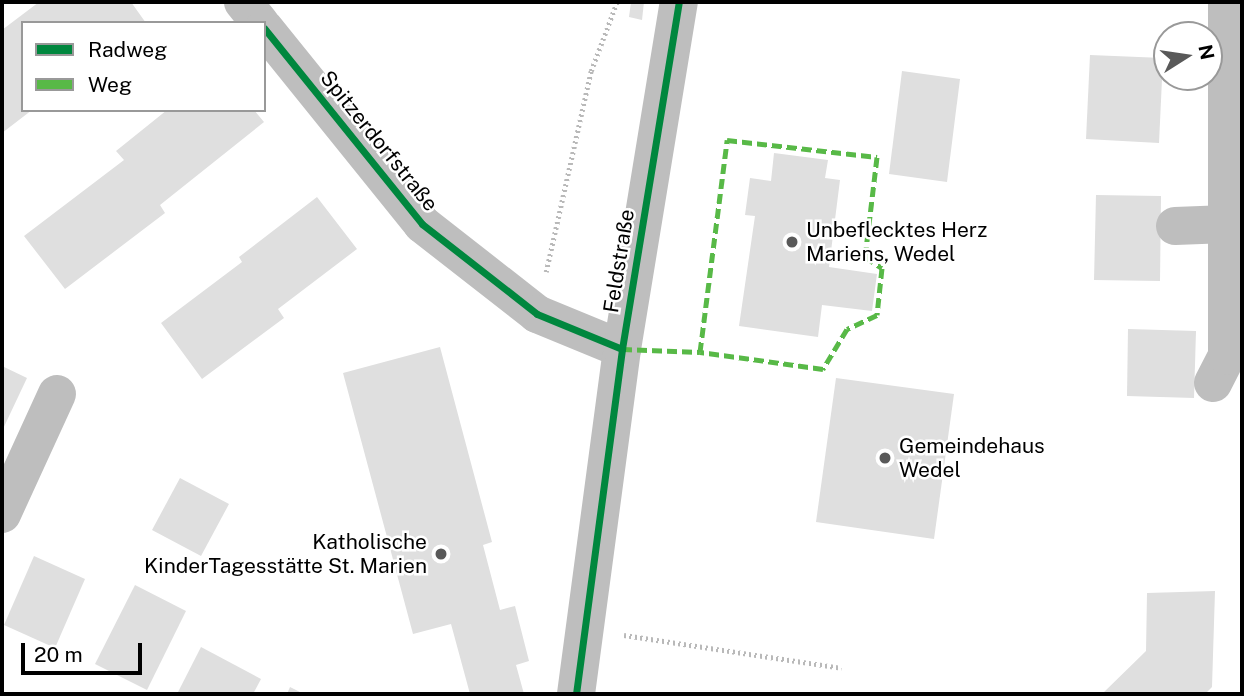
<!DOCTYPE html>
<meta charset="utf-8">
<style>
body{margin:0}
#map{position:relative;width:1244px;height:696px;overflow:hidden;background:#fff;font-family:"Public Sans",sans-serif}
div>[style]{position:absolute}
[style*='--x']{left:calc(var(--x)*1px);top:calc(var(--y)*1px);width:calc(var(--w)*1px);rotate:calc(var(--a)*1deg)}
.building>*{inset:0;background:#dfdfdf}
.path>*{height:4.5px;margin-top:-2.25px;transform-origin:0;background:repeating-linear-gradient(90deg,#b9b9b9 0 2px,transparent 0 5.5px)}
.minor>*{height:38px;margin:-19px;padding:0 19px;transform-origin:19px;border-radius:19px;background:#bebebe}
.quiet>*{height:5px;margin-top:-2.5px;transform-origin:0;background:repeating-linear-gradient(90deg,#58b947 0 10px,transparent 0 15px)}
.cycleway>*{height:7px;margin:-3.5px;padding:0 3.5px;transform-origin:3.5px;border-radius:3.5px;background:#00873e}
.dots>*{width:19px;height:19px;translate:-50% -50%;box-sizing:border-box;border:4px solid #fff;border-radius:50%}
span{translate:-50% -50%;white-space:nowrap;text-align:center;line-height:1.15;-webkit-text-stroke:5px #fff;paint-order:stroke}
.street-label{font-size:21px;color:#000}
.poi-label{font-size:21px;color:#000}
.left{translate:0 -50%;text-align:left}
.right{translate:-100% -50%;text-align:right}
.frame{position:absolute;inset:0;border:4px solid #000;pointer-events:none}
.legend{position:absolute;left:21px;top:21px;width:245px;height:91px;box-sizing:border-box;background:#fff;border:2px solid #999;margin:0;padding:9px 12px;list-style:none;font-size:21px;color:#000}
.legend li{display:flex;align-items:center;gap:14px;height:35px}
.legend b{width:35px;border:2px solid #999}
.north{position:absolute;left:1153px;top:21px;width:70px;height:70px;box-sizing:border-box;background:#fff;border:2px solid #999;border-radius:50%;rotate:78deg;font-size:19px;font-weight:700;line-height:28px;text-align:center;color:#000}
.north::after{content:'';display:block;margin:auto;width:24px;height:32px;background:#595959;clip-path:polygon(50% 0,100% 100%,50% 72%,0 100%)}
.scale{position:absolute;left:21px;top:643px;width:121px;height:32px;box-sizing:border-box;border:4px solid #000;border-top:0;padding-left:9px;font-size:21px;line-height:24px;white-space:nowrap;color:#000;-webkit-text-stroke:5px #fff;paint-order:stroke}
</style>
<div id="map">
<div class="building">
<div style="clip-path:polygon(39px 2px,131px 2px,146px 23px,23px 23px,23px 110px,32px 110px,2px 133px,2px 30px)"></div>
<div style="clip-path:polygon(631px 2px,644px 2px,642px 20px,629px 17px)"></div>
<div style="clip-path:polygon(1090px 55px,1163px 58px,1159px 143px,1086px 139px)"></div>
<div style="clip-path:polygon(902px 71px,960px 79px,947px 182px,889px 174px)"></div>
<div style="clip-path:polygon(167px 110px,254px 110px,264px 122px,160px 205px,165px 213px,65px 289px,24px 236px,124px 160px,116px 151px)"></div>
<div style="clip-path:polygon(774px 153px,828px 160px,825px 178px,840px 180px,829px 267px,877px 274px,872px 311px,822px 305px,818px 337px,739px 326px,755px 216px,745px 215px,750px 178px,771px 181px)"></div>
<div style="clip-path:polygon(1096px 195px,1161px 196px,1160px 281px,1094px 280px)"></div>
<div style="clip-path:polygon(317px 197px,357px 249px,278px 309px,284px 318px,202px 379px,161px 323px,242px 262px,239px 257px)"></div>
<div style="clip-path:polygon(1128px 329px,1196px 331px,1194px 398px,1127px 396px)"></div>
<div style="clip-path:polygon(440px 347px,492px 542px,483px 545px,500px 610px,515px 606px,529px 661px,516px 665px,524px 694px,470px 694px,451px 624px,413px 634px,343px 373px)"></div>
<div style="clip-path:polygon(2px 366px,27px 378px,2px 431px)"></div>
<div style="clip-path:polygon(836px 378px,954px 394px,934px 539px,816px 522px)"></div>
<div style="clip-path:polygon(180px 478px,229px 504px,201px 556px,152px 530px)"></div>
<div style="clip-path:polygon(34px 556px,85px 579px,55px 648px,4px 625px)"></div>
<div style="clip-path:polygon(135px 585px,186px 611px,147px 690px,95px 664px)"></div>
<div style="clip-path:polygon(1215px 591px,1212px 687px,1205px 694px,1102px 694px,1146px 651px,1147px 593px)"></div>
<div style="clip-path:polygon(201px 647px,261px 679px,253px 694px,177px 694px)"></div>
<div style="clip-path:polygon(290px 687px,304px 694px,287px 694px)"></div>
</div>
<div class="path">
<div style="--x:546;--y:272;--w:206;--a:-77.4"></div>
<div style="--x:591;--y:71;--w:74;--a:-69.4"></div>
<div style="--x:624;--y:635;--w:220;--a:8.6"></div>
</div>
<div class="minor">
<div style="--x:243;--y:2;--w:27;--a:51"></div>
<div style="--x:264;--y:28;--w:252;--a:51.1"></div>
<div style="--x:422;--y:224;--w:146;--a:38"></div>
<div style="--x:537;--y:314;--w:92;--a:22.4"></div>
<div style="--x:1175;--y:226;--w:52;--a:-2.2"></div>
<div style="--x:1213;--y:383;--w:30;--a:-63"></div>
<div style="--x:1227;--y:356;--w:354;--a:-90"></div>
<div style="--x:2;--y:514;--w:132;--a:-65.4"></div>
<div style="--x:576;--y:694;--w:348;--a:-82.4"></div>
<div style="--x:622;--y:349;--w:352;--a:-80.7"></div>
</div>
<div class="quiet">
<div style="--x:622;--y:349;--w:78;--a:2.2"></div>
<div style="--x:700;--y:352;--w:214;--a:-82.7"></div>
<div style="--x:727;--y:140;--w:151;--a:6.5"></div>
<div style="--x:877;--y:157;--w:101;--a:96.8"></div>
<div style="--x:865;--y:257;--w:20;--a:33"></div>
<div style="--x:882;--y:268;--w:47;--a:96.1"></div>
<div style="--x:877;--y:315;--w:33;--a:155"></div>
<div style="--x:847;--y:329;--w:47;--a:121"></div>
<div style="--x:823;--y:369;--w:124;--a:-172.1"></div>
</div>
<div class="cycleway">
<div style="--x:264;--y:28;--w:252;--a:51.1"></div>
<div style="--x:422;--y:224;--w:146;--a:38"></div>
<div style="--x:537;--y:314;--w:92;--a:22.4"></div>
<div style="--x:576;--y:694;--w:348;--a:-82.4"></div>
<div style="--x:622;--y:349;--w:352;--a:-80.7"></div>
</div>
<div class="dots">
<div style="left:792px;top:242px;background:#595959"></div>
<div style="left:885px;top:458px;background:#595959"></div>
<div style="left:441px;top:554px;background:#595959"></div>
</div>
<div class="street-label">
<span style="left:379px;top:141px;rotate:51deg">Spitzerdorfstraße</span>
<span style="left:619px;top:261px;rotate:-81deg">Feldstraße</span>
</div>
<div class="poi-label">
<span class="left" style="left:806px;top:242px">Unbeflecktes Herz<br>Mariens, Wedel</span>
<span class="left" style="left:899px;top:458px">Gemeindehaus<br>Wedel</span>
<span class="right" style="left:427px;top:554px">Katholische<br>KinderTagesstätte St. Marien</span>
</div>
<div class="frame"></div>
<ul class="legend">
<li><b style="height:9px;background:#00873e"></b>Radweg</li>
<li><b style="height:9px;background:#58b947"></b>Weg</li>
</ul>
<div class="north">N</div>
<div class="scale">20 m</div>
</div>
